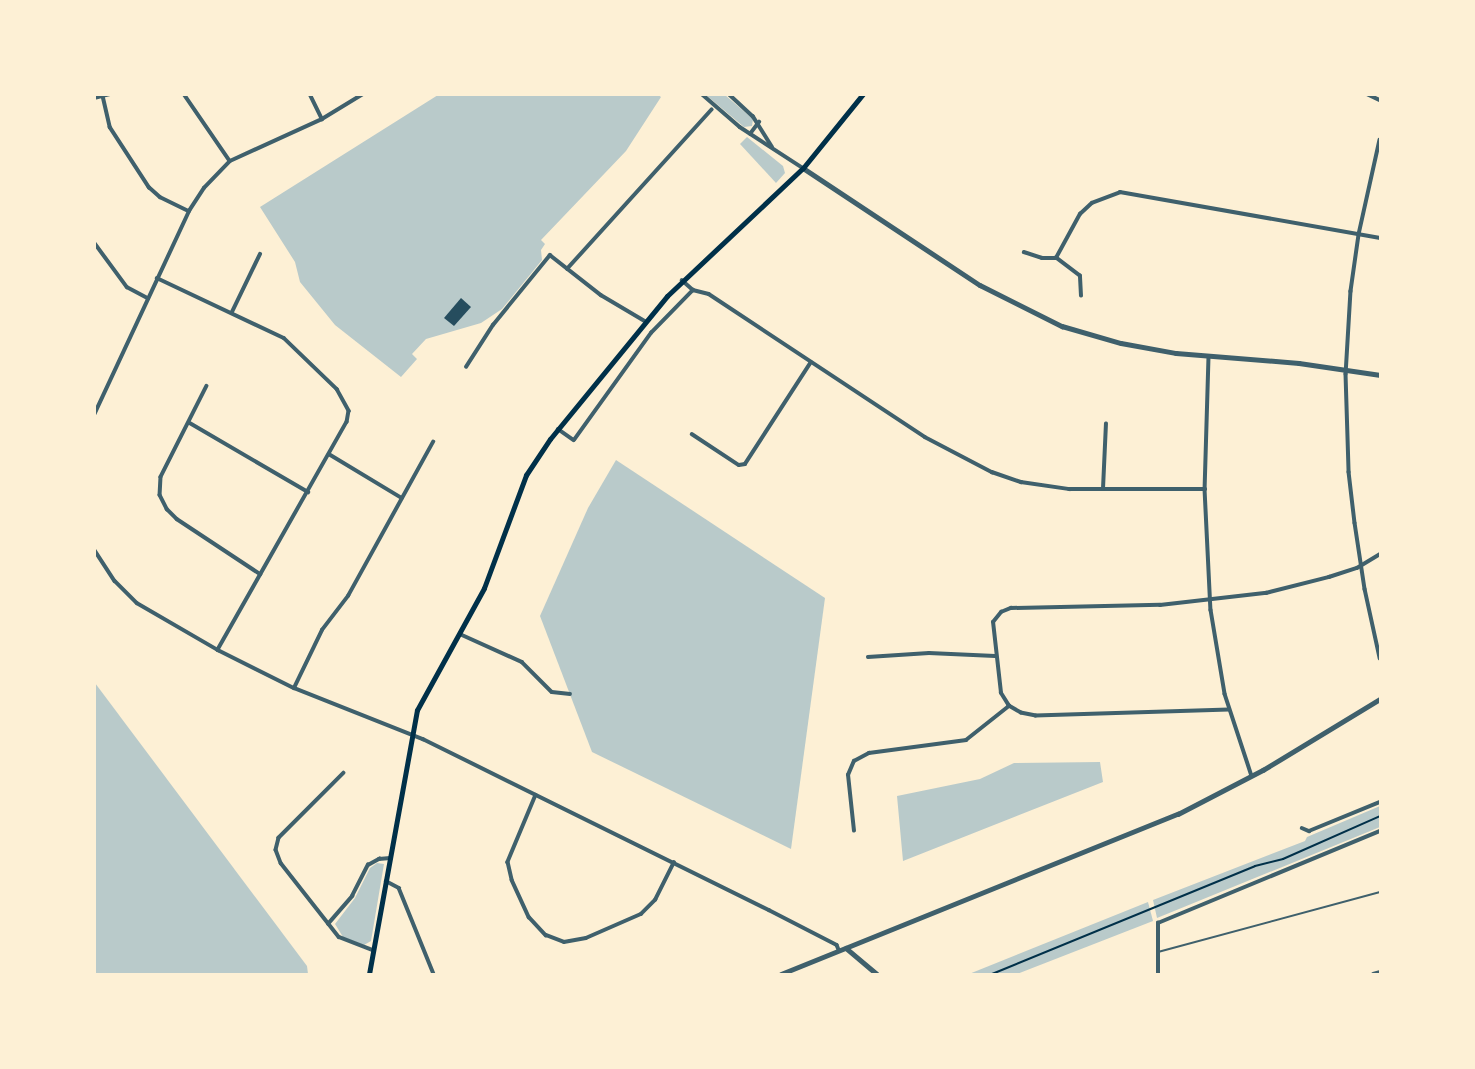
<!DOCTYPE html>
<style>
body{margin:0}
#map{position:relative;width:1475px;height:1069px;overflow:hidden;background:#fdf0d5;font-family:Helvetica,sans-serif}
div>[style]{position:absolute}
[style*='--x']{left:calc(var(--x)*1px);top:calc(var(--y)*1px);width:calc(var(--w)*1px);rotate:calc(var(--a)*1deg)}
.green>*{inset:0;background:#b9caca}
.building>*{inset:0;background:#264d5e}
.path>*{height:2px;margin:-1px;padding:0 1px;transform-origin:1px;border-radius:1px;background:#003049}
.service>*{height:2px;margin:-1px;padding:0 1px;transform-origin:1px;border-radius:1px;background:#3f606c}
.minor>*{height:3.5px;margin:-1.75px;padding:0 1.75px;transform-origin:1.75px;border-radius:1.75px;background:#3f606c}
.tertiary>*{height:4.5px;margin:-2.25px;padding:0 2.25px;transform-origin:2.25px;border-radius:2.25px;background:#3f606c}
.secondary>*{height:5px;margin:-2.5px;padding:0 2.5px;transform-origin:2.5px;border-radius:2.5px;background:#003049}
span{translate:-50% -50%;white-space:nowrap;text-align:center;line-height:1.15;-webkit-text-stroke:5px #fdf0d5;paint-order:stroke}
.frame{position:absolute;inset:0;border:96px solid #fdf0d5;pointer-events:none}
</style>
<div id="map">
<div class="green">
<div style="clip-path:polygon(657px 94px,661px 97px,626px 151px,541px 240px,545px 244px,541px 250px,542px 260px,502px 309px,481px 323px,426px 339px,412px 354px,417px 359px,401px 377px,335px 325px,300px 282px,295px 262px,260px 207px,438px 95px)"></div>
<div style="clip-path:polygon(706px 95px,725px 95px,753px 119px,752px 126px,744px 127px)"></div>
<div style="clip-path:polygon(747px 137px,783px 166px,785px 173px,776px 183px,740px 144px)"></div>
<div style="clip-path:polygon(616px 460px,825px 598px,791px 849px,592px 752px,540px 616px,588px 508px)"></div>
<div style="clip-path:polygon(95px 683px,307px 966px,308px 974px,95px 974px)"></div>
<div style="clip-path:polygon(1100px 762px,1103px 782px,903px 861px,897px 796px,980px 779px,1014px 763px)"></div>
<div style="clip-path:polygon(1380px 806px,1380px 827px,1157px 918px,1153px 900px,1305px 841px,1307px 837px)"></div>
<div style="clip-path:polygon(377px 863px,384px 864px,371px 941px,364px 945px,343px 937px,335px 924px,355px 898px,370px 868px)"></div>
<div style="clip-path:polygon(1148px 902px,1153px 921px,1017px 974px,969px 974px)"></div>
</div>
<div class="building">
<div style="clip-path:polygon(461px 298px,471px 307px,454px 326px,444px 318px)"></div>
</div>
<div class="path">
<div style="--x:992;--y:974;--w:284;--a:-22.3"></div>
<div style="--x:1255;--y:866;--w:29;--a:-14"></div>
<div style="--x:1283;--y:859;--w:106;--a:-23.9"></div>
</div>
<div class="service">
<div style="--x:1158;--y:952;--w:230;--a:-15.1"></div>
</div>
<div class="minor">
<div style="--x:184;--y:94;--w:81;--a:55.5"></div>
<div style="--x:310;--y:94;--w:28;--a:64"></div>
<div style="--x:702;--y:94;--w:50;--a:41"></div>
<div style="--x:740;--y:127;--w:75;--a:33.1"></div>
<div style="--x:729;--y:94;--w:33;--a:43"></div>
<div style="--x:753;--y:116;--w:36;--a:58"></div>
<div style="--x:1367;--y:94;--w:14;--a:25"></div>
<div style="--x:103;--y:96;--w:32;--a:77"></div>
<div style="--x:110;--y:127;--w:72;--a:57"></div>
<div style="--x:149;--y:187;--w:15;--a:42"></div>
<div style="--x:160;--y:197;--w:32;--a:26"></div>
<div style="--x:94;--y:98;--w:16;--a:-14"></div>
<div style="--x:750;--y:134;--w:15;--a:-53"></div>
<div style="--x:1380;--y:140;--w:97;--a:102.5"></div>
<div style="--x:1359;--y:235;--w:57;--a:98.1"></div>
<div style="--x:1351;--y:291;--w:83;--a:93.4"></div>
<div style="--x:1346;--y:374;--w:98;--a:88.2"></div>
<div style="--x:1349;--y:472;--w:51;--a:83.3"></div>
<div style="--x:1355;--y:523;--w:67;--a:81.4"></div>
<div style="--x:1365;--y:589;--w:71;--a:77.7"></div>
<div style="--x:94;--y:242;--w:56;--a:53.7"></div>
<div style="--x:127;--y:287;--w:24;--a:28"></div>
<div style="--x:1024;--y:252;--w:19;--a:18"></div>
<div style="--x:1042;--y:258;--w:14;--a:0"></div>
<div style="--x:567;--y:269;--w:215;--a:-47.8"></div>
<div style="--x:157;--y:278;--w:140;--a:25.3"></div>
<div style="--x:284;--y:338;--w:74;--a:43.9"></div>
<div style="--x:337;--y:389;--w:25;--a:61"></div>
<div style="--x:349;--y:411;--w:11;--a:100"></div>
<div style="--x:347;--y:422;--w:262;--a:119.5"></div>
<div style="--x:682;--y:280;--w:15;--a:42"></div>
<div style="--x:693;--y:290;--w:16;--a:14"></div>
<div style="--x:709;--y:294;--w:259;--a:33.5"></div>
<div style="--x:925;--y:437;--w:76;--a:27.6"></div>
<div style="--x:992;--y:472;--w:31;--a:19"></div>
<div style="--x:1021;--y:482;--w:49;--a:8.3"></div>
<div style="--x:1069;--y:489;--w:136;--a:0"></div>
<div style="--x:1081;--y:296;--w:20;--a:-93"></div>
<div style="--x:1080;--y:276;--w:30;--a:-143"></div>
<div style="--x:1056;--y:258;--w:50;--a:-61.4"></div>
<div style="--x:1080;--y:214;--w:16;--a:-43"></div>
<div style="--x:1092;--y:203;--w:30;--a:-21"></div>
<div style="--x:1120;--y:192;--w:264;--a:10"></div>
<div style="--x:232;--y:312;--w:64;--a:-64.2"></div>
<div style="--x:1209;--y:357;--w:132;--a:91.7"></div>
<div style="--x:1205;--y:489;--w:121;--a:87.2"></div>
<div style="--x:1211;--y:610;--w:85;--a:80.5"></div>
<div style="--x:1225;--y:694;--w:86;--a:71.8"></div>
<div style="--x:466;--y:367;--w:50;--a:-57.3"></div>
<div style="--x:493;--y:325;--w:90;--a:-50.8"></div>
<div style="--x:550;--y:255;--w:65;--a:38.1"></div>
<div style="--x:601;--y:295;--w:51;--a:30.6"></div>
<div style="--x:207;--y:386;--w:102;--a:116.8"></div>
<div style="--x:161;--y:477;--w:18;--a:93"></div>
<div style="--x:160;--y:495;--w:16;--a:63"></div>
<div style="--x:167;--y:509;--w:14;--a:45"></div>
<div style="--x:177;--y:519;--w:100;--a:33.5"></div>
<div style="--x:94;--y:415;--w:225;--a:-65"></div>
<div style="--x:189;--y:211;--w:27;--a:-57"></div>
<div style="--x:204;--y:188;--w:37;--a:-46"></div>
<div style="--x:230;--y:161;--w:101;--a:-24.5"></div>
<div style="--x:322;--y:119;--w:48;--a:-31.4"></div>
<div style="--x:190;--y:423;--w:137;--a:30.3"></div>
<div style="--x:558;--y:429;--w:19;--a:35"></div>
<div style="--x:574;--y:440;--w:132;--a:-54.3"></div>
<div style="--x:651;--y:333;--w:60;--a:-45.7"></div>
<div style="--x:692;--y:434;--w:56;--a:33.4"></div>
<div style="--x:739;--y:465;--w:6;--a:-9"></div>
<div style="--x:745;--y:464;--w:121;--a:-57.1"></div>
<div style="--x:329;--y:454;--w:85;--a:31.1"></div>
<div style="--x:1103;--y:489;--w:65;--a:-87.4"></div>
<div style="--x:94;--y:549;--w:38;--a:57"></div>
<div style="--x:115;--y:581;--w:31;--a:45"></div>
<div style="--x:137;--y:603;--w:94;--a:30.1"></div>
<div style="--x:218;--y:650;--w:85;--a:26.6"></div>
<div style="--x:294;--y:688;--w:139;--a:21.6"></div>
<div style="--x:423;--y:739;--w:386;--a:26.3"></div>
<div style="--x:769;--y:910;--w:76;--a:27.2"></div>
<div style="--x:837;--y:945;--w:5;--a:68"></div>
<div style="--x:460;--y:634;--w:68;--a:24.3"></div>
<div style="--x:522;--y:662;--w:42;--a:45"></div>
<div style="--x:552;--y:692;--w:18;--a:6"></div>
<div style="--x:868;--y:657;--w:61;--a:-3.8"></div>
<div style="--x:929;--y:653;--w:66;--a:2.6"></div>
<div style="--x:294;--y:688;--w:64;--a:-64.2"></div>
<div style="--x:322;--y:630;--w:43;--a:-52.6"></div>
<div style="--x:348;--y:596;--w:176;--a:-61.1"></div>
<div style="--x:1229;--y:710;--w:193;--a:178.2"></div>
<div style="--x:1036;--y:716;--w:15;--a:-169"></div>
<div style="--x:1021;--y:713;--w:14;--a:-150"></div>
<div style="--x:1009;--y:706;--w:15;--a:-122"></div>
<div style="--x:1001;--y:693;--w:71;--a:-96.4"></div>
<div style="--x:993;--y:622;--w:13;--a:-51"></div>
<div style="--x:1001;--y:612;--w:11;--a:-22"></div>
<div style="--x:1011;--y:608;--w:149;--a:-1.2"></div>
<div style="--x:1160;--y:605;--w:107;--a:-6.5"></div>
<div style="--x:1266;--y:593;--w:65;--a:-14.3"></div>
<div style="--x:1329;--y:577;--w:29;--a:-18"></div>
<div style="--x:1357;--y:568;--w:27;--a:-31"></div>
<div style="--x:344;--y:773;--w:92;--a:135"></div>
<div style="--x:279;--y:838;--w:12;--a:104"></div>
<div style="--x:276;--y:850;--w:14;--a:69"></div>
<div style="--x:281;--y:863;--w:94;--a:51.9"></div>
<div style="--x:339;--y:937;--w:36;--a:21"></div>
<div style="--x:536;--y:795;--w:73;--a:112.7"></div>
<div style="--x:508;--y:862;--w:18;--a:77"></div>
<div style="--x:512;--y:880;--w:41;--a:65.3"></div>
<div style="--x:529;--y:917;--w:25;--a:47"></div>
<div style="--x:546;--y:935;--w:19;--a:21"></div>
<div style="--x:564;--y:942;--w:22;--a:-10"></div>
<div style="--x:586;--y:938;--w:60;--a:-23.6"></div>
<div style="--x:641;--y:914;--w:20;--a:-45"></div>
<div style="--x:655;--y:900;--w:42;--a:-63.4"></div>
<div style="--x:1302;--y:828;--w:8;--a:23"></div>
<div style="--x:1309;--y:831;--w:77;--a:-22.2"></div>
<div style="--x:854;--y:831;--w:56;--a:-96.1"></div>
<div style="--x:848;--y:775;--w:15;--a:-67"></div>
<div style="--x:854;--y:761;--w:17;--a:-28"></div>
<div style="--x:869;--y:753;--w:98;--a:-7.6"></div>
<div style="--x:966;--y:740;--w:55;--a:-38.3"></div>
<div style="--x:386;--y:881;--w:15;--a:28"></div>
<div style="--x:399;--y:888;--w:93;--a:67.9"></div>
<div style="--x:328;--y:924;--w:37;--a:-49"></div>
<div style="--x:352;--y:896;--w:35;--a:-63"></div>
<div style="--x:368;--y:865;--w:13;--a:-29"></div>
<div style="--x:379;--y:859;--w:11;--a:-5"></div>
<div style="--x:1158;--y:974;--w:51;--a:-90"></div>
<div style="--x:1158;--y:923;--w:240;--a:-22.5"></div>
</div>
<div class="tertiary">
<div style="--x:803;--y:168;--w:212;--a:33.5"></div>
<div style="--x:980;--y:285;--w:92;--a:26.6"></div>
<div style="--x:1062;--y:326;--w:61;--a:16.1"></div>
<div style="--x:1121;--y:343;--w:56;--a:10.3"></div>
<div style="--x:1176;--y:353;--w:123;--a:4.6"></div>
<div style="--x:1299;--y:363;--w:82;--a:8.4"></div>
<div style="--x:846;--y:948;--w:40;--a:40"></div>
<div style="--x:781;--y:974;--w:428;--a:-22"></div>
<div style="--x:1178;--y:814;--w:96;--a:-27.4"></div>
<div style="--x:1263;--y:770;--w:137;--a:-31.3"></div>
<div style="--x:1373;--y:974;--w:7;--a:-16"></div>
</div>
<div class="secondary">
<div style="--x:369;--y:974;--w:268;--a:-79.7"></div>
<div style="--x:417;--y:710;--w:139;--a:-61.2"></div>
<div style="--x:484;--y:588;--w:121;--a:-69.6"></div>
<div style="--x:526;--y:475;--w:43;--a:-56.3"></div>
<div style="--x:550;--y:439;--w:185;--a:-50.7"></div>
<div style="--x:667;--y:296;--w:187;--a:-43.3"></div>
<div style="--x:803;--y:168;--w:95;--a:-51"></div>
</div>
<div class="frame"></div>
</div>
